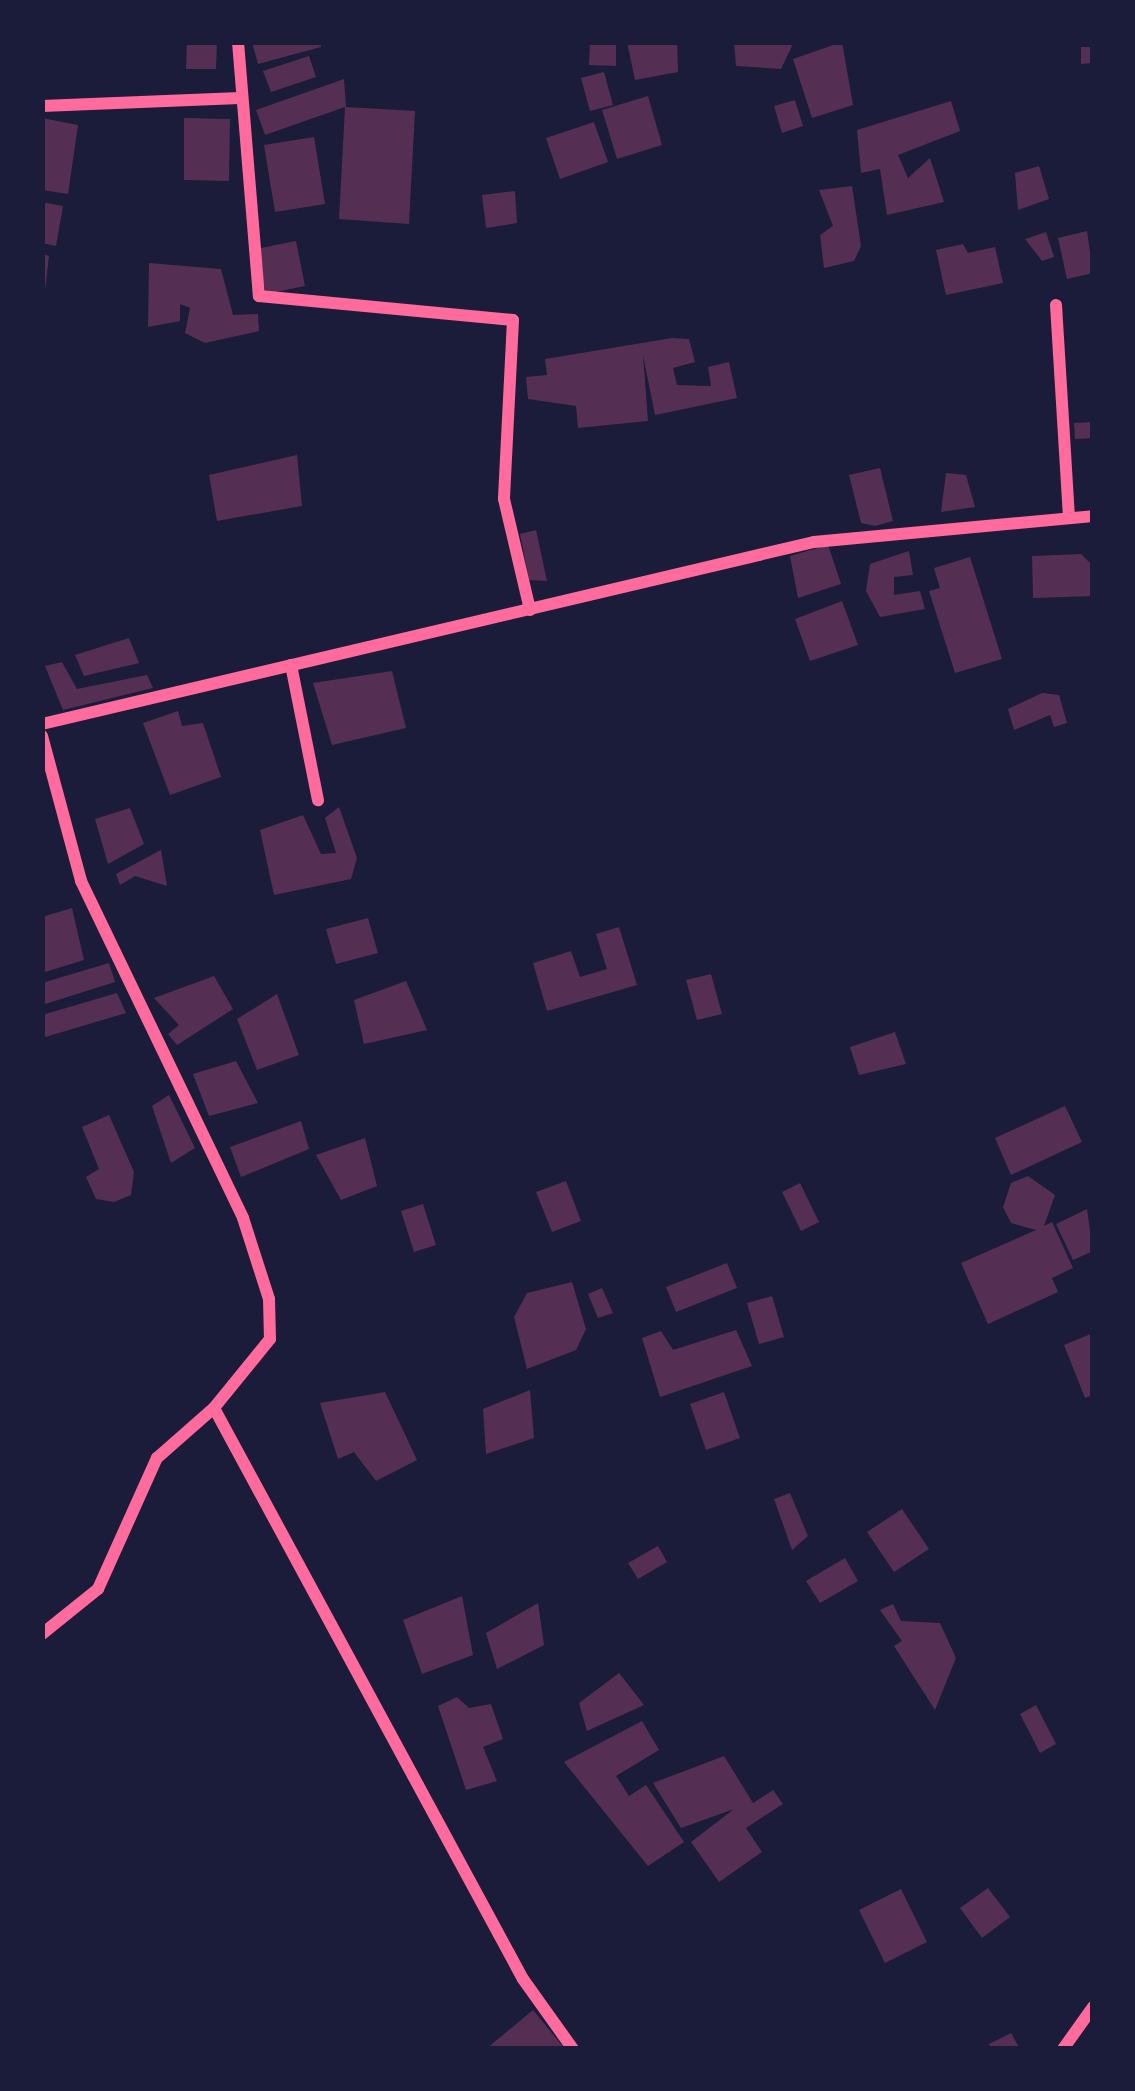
<!DOCTYPE html>
<style>
body{margin:0}
#map{position:relative;width:1135px;height:2091px;overflow:hidden;background:#1b1b3a;font-family:"Roboto Condensed",sans-serif}
div>[style]{position:absolute}
[style*='--x']{left:calc(var(--x)*1px);top:calc(var(--y)*1px);width:calc(var(--w)*1px);rotate:calc(var(--a)*1deg)}
.building>*{inset:0;background:#542f53}
.minor>*{height:12px;margin:-6px;padding:0 6px;transform-origin:6px;border-radius:6px;background:#ff6b9d}
span{translate:-50% -50%;white-space:nowrap;text-align:center;line-height:1.15;-webkit-text-stroke:10px #1b1b3a;paint-order:stroke}
.frame{position:absolute;inset:0;border:45px solid #1b1b3a;pointer-events:none}
</style>
<div id="map">
<div class="building">
<div style="clip-path:polygon(187px 42px,217px 42px,216px 69px,186px 69px)"></div>
<div style="clip-path:polygon(252px 42px,320px 42px,321px 47px,258px 64px)"></div>
<div style="clip-path:polygon(590px 42px,616px 42px,616px 66px,589px 65px)"></div>
<div style="clip-path:polygon(627px 42px,677px 42px,678px 72px,635px 80px)"></div>
<div style="clip-path:polygon(734px 42px,791px 42px,792px 46px,781px 69px,736px 66px)"></div>
<div style="clip-path:polygon(842px 42px,853px 105px,812px 118px,793px 59px)"></div>
<div style="clip-path:polygon(1081px 47px,1093px 47px,1093px 63px,1081px 64px)"></div>
<div style="clip-path:polygon(309px 56px,316px 77px,271px 92px,263px 71px)"></div>
<div style="clip-path:polygon(604px 72px,613px 105px,590px 111px,581px 78px)"></div>
<div style="clip-path:polygon(344px 79px,346px 107px,415px 111px,409px 224px,339px 219px,345px 107px,265px 135px,256px 110px)"></div>
<div style="clip-path:polygon(648px 96px,662px 145px,617px 159px,602px 110px)"></div>
<div style="clip-path:polygon(795px 100px,803px 126px,782px 133px,774px 106px)"></div>
<div style="clip-path:polygon(951px 101px,960px 131px,898px 155px,908px 178px,930px 158px,944px 202px,887px 215px,880px 169px,861px 173px,857px 130px)"></div>
<div style="clip-path:polygon(42px 118px,78px 125px,68px 194px,42px 190px)"></div>
<div style="clip-path:polygon(184px 118px,230px 119px,229px 181px,184px 180px)"></div>
<div style="clip-path:polygon(594px 122px,608px 162px,560px 179px,546px 138px)"></div>
<div style="clip-path:polygon(314px 137px,325px 204px,275px 212px,264px 145px)"></div>
<div style="clip-path:polygon(1039px 166px,1049px 199px,1018px 210px,1015px 173px)"></div>
<div style="clip-path:polygon(852px 186px,861px 246px,854px 261px,824px 268px,820px 235px,833px 226px,819px 190px)"></div>
<div style="clip-path:polygon(515px 191px,517px 223px,486px 228px,482px 195px)"></div>
<div style="clip-path:polygon(42px 202px,63px 206px,56px 246px,42px 243px)"></div>
<div style="clip-path:polygon(1087px 231px,1093px 273px,1067px 279px,1058px 238px)"></div>
<div style="clip-path:polygon(1046px 232px,1054px 257px,1042px 261px,1025px 239px)"></div>
<div style="clip-path:polygon(296px 241px,305px 286px,266px 294px,256px 249px)"></div>
<div style="clip-path:polygon(963px 244px,968px 253px,995px 247px,1003px 283px,946px 295px,936px 250px)"></div>
<div style="clip-path:polygon(42px 254px,49px 256px,45px 291px,42px 290px)"></div>
<div style="clip-path:polygon(149px 263px,221px 269px,233px 315px,258px 314px,259px 331px,205px 343px,185px 333px,190px 308px,180px 304px,180px 321px,148px 327px)"></div>
<div style="clip-path:polygon(672px 338px,689px 339px,695px 362px,673px 368px,677px 385px,711px 386px,708px 367px,729px 362px,737px 398px,655px 415px,643px 355px,648px 421px,578px 428px,576px 406px,528px 399px,526px 377px,547px 375px,545px 359px)"></div>
<div style="clip-path:polygon(1093px 422px,1093px 438px,1075px 439px,1074px 423px)"></div>
<div style="clip-path:polygon(297px 455px,302px 506px,217px 521px,209px 475px)"></div>
<div style="clip-path:polygon(880px 468px,893px 521px,875px 526px,861px 523px,849px 475px)"></div>
<div style="clip-path:polygon(946px 473px,966px 475px,975px 507px,941px 512px)"></div>
<div style="clip-path:polygon(536px 530px,547px 581px,529px 580px,520px 534px)"></div>
<div style="clip-path:polygon(828px 545px,841px 584px,798px 598px,790px 556px)"></div>
<div style="clip-path:polygon(909px 551px,913px 575px,894px 577px,894px 595px,920px 591px,925px 609px,880px 617px,866px 591px,870px 564px)"></div>
<div style="clip-path:polygon(1081px 554px,1093px 566px,1093px 596px,1033px 598px,1032px 556px)"></div>
<div style="clip-path:polygon(970px 557px,1002px 659px,955px 673px,929px 591px,940px 588px,934px 568px)"></div>
<div style="clip-path:polygon(842px 601px,858px 645px,810px 661px,795px 619px)"></div>
<div style="clip-path:polygon(129px 638px,139px 663px,84px 676px,75px 655px)"></div>
<div style="clip-path:polygon(62px 662px,77px 689px,147px 675px,153px 688px,63px 710px,45px 666px)"></div>
<div style="clip-path:polygon(392px 671px,406px 728px,332px 745px,313px 683px)"></div>
<div style="clip-path:polygon(1042px 693px,1059px 695px,1067px 723px,1054px 727px,1050px 715px,1014px 730px,1008px 709px)"></div>
<div style="clip-path:polygon(178px 711px,182px 726px,203px 723px,221px 777px,170px 795px,143px 723px)"></div>
<div style="clip-path:polygon(339px 807px,357px 858px,351px 879px,274px 895px,260px 830px,303px 815px,321px 854px,336px 853px,325px 818px)"></div>
<div style="clip-path:polygon(130px 808px,144px 844px,108px 864px,95px 819px)"></div>
<div style="clip-path:polygon(161px 850px,167px 886px,135px 876px,120px 885px,116px 874px)"></div>
<div style="clip-path:polygon(72px 908px,84px 960px,42px 973px,42px 917px)"></div>
<div style="clip-path:polygon(368px 918px,378px 953px,336px 964px,326px 929px)"></div>
<div style="clip-path:polygon(619px 927px,637px 985px,547px 1011px,533px 963px,571px 951px,580px 977px,607px 969px,596px 934px)"></div>
<div style="clip-path:polygon(109px 963px,115px 982px,42px 1005px,42px 983px)"></div>
<div style="clip-path:polygon(711px 974px,722px 1014px,697px 1020px,686px 980px)"></div>
<div style="clip-path:polygon(214px 976px,233px 1009px,177px 1045px,168px 1034px,179px 1025px,154px 998px)"></div>
<div style="clip-path:polygon(406px 981px,427px 1030px,364px 1044px,354px 1000px)"></div>
<div style="clip-path:polygon(117px 993px,126px 1013px,42px 1038px,42px 1015px)"></div>
<div style="clip-path:polygon(277px 994px,299px 1055px,257px 1070px,237px 1019px)"></div>
<div style="clip-path:polygon(895px 1032px,906px 1064px,859px 1075px,850px 1047px)"></div>
<div style="clip-path:polygon(236px 1061px,258px 1103px,209px 1116px,193px 1074px)"></div>
<div style="clip-path:polygon(169px 1095px,195px 1148px,171px 1163px,152px 1106px)"></div>
<div style="clip-path:polygon(1065px 1106px,1082px 1142px,1011px 1175px,995px 1138px)"></div>
<div style="clip-path:polygon(109px 1115px,134px 1172px,131px 1195px,114px 1202px,96px 1199px,86px 1177px,99px 1169px,82px 1127px)"></div>
<div style="clip-path:polygon(301px 1121px,309px 1149px,241px 1177px,230px 1147px)"></div>
<div style="clip-path:polygon(365px 1138px,377px 1186px,341px 1200px,316px 1155px)"></div>
<div style="clip-path:polygon(1028px 1176px,1055px 1195px,1044px 1226px,1052px 1222px,1073px 1268px,1052px 1278px,1058px 1292px,988px 1324px,961px 1263px,1036px 1230px,1011px 1223px,1003px 1207px,1011px 1183px)"></div>
<div style="clip-path:polygon(566px 1181px,581px 1221px,552px 1232px,536px 1192px)"></div>
<div style="clip-path:polygon(800px 1183px,819px 1222px,801px 1231px,782px 1192px)"></div>
<div style="clip-path:polygon(423px 1204px,436px 1245px,414px 1252px,401px 1211px)"></div>
<div style="clip-path:polygon(1087px 1209px,1093px 1251px,1073px 1260px,1056px 1224px)"></div>
<div style="clip-path:polygon(727px 1263px,737px 1288px,676px 1312px,666px 1287px)"></div>
<div style="clip-path:polygon(572px 1282px,586px 1329px,576px 1350px,527px 1369px,514px 1317px,527px 1293px)"></div>
<div style="clip-path:polygon(602px 1288px,613px 1313px,598px 1318px,588px 1294px)"></div>
<div style="clip-path:polygon(772px 1296px,784px 1337px,759px 1344px,747px 1303px)"></div>
<div style="clip-path:polygon(736px 1330px,752px 1366px,660px 1397px,642px 1338px,661px 1331px,673px 1350px)"></div>
<div style="clip-path:polygon(1093px 1333px,1093px 1395px,1085px 1398px,1064px 1345px)"></div>
<div style="clip-path:polygon(530px 1390px,534px 1438px,486px 1454px,483px 1409px)"></div>
<div style="clip-path:polygon(385px 1392px,417px 1460px,376px 1481px,354px 1452px,338px 1459px,320px 1403px)"></div>
<div style="clip-path:polygon(724px 1392px,740px 1438px,706px 1450px,690px 1404px)"></div>
<div style="clip-path:polygon(790px 1493px,808px 1536px,792px 1550px,774px 1499px)"></div>
<div style="clip-path:polygon(902px 1509px,929px 1549px,894px 1572px,867px 1532px)"></div>
<div style="clip-path:polygon(658px 1546px,667px 1562px,638px 1579px,628px 1563px)"></div>
<div style="clip-path:polygon(845px 1558px,858px 1581px,820px 1603px,806px 1581px)"></div>
<div style="clip-path:polygon(462px 1596px,473px 1655px,422px 1674px,403px 1620px)"></div>
<div style="clip-path:polygon(538px 1603px,544px 1645px,497px 1669px,486px 1633px)"></div>
<div style="clip-path:polygon(893px 1604px,901px 1621px,940px 1623px,956px 1658px,935px 1710px,894px 1646px,902px 1641px,880px 1610px)"></div>
<div style="clip-path:polygon(619px 1673px,644px 1705px,587px 1731px,579px 1703px)"></div>
<div style="clip-path:polygon(457px 1697px,469px 1708px,491px 1704px,503px 1739px,483px 1747px,497px 1781px,466px 1790px,438px 1706px)"></div>
<div style="clip-path:polygon(1036px 1705px,1056px 1744px,1040px 1753px,1020px 1714px)"></div>
<div style="clip-path:polygon(642px 1721px,659px 1750px,616px 1776px,629px 1796px,646px 1785px,684px 1842px,648px 1866px,564px 1762px)"></div>
<div style="clip-path:polygon(724px 1756px,753px 1803px,773px 1790px,783px 1804px,746px 1828px,762px 1852px,719px 1882px,691px 1842px,734px 1809px,681px 1828px,653px 1783px)"></div>
<div style="clip-path:polygon(988px 1888px,1010px 1917px,982px 1938px,960px 1908px)"></div>
<div style="clip-path:polygon(901px 1889px,927px 1942px,885px 1963px,859px 1910px)"></div>
<div style="clip-path:polygon(533px 2010px,565px 2049px,486px 2049px)"></div>
<div style="clip-path:polygon(1011px 2033px,1020px 2049px,991px 2049px,989px 2044px)"></div>
</div>
<div class="minor">
<div style="--x:238;--y:42;--w:255;--a:85.3"></div>
<div style="--x:259;--y:296;--w:255;--a:5.4"></div>
<div style="--x:513;--y:320;--w:179;--a:92.9"></div>
<div style="--x:504;--y:499;--w:114;--a:76.8"></div>
<div style="--x:42;--y:106;--w:198;--a:-2.3"></div>
<div style="--x:1056;--y:305;--w:212;--a:86.5"></div>
<div style="--x:291;--y:665;--w:138;--a:78.7"></div>
<div style="--x:42;--y:724;--w:793;--a:-13.27"></div>
<div style="--x:814;--y:542;--w:280;--a:-5.3"></div>
<div style="--x:42;--y:736;--w:150;--a:74.9"></div>
<div style="--x:81;--y:881;--w:374;--a:64.3"></div>
<div style="--x:243;--y:1218;--w:85;--a:72.2"></div>
<div style="--x:269;--y:1299;--w:40;--a:88.6"></div>
<div style="--x:270;--y:1339;--w:89;--a:129.1"></div>
<div style="--x:214;--y:1408;--w:649;--a:61.58"></div>
<div style="--x:523;--y:1979;--w:86;--a:54.5"></div>
<div style="--x:42;--y:1634;--w:72;--a:-38.8"></div>
<div style="--x:98;--y:1589;--w:144;--a:-65.8"></div>
<div style="--x:157;--y:1458;--w:76;--a:-41.3"></div>
<div style="--x:1063;--y:2049;--w:52;--a:-54.5"></div>
</div>
<div class="frame"></div>
</div>
